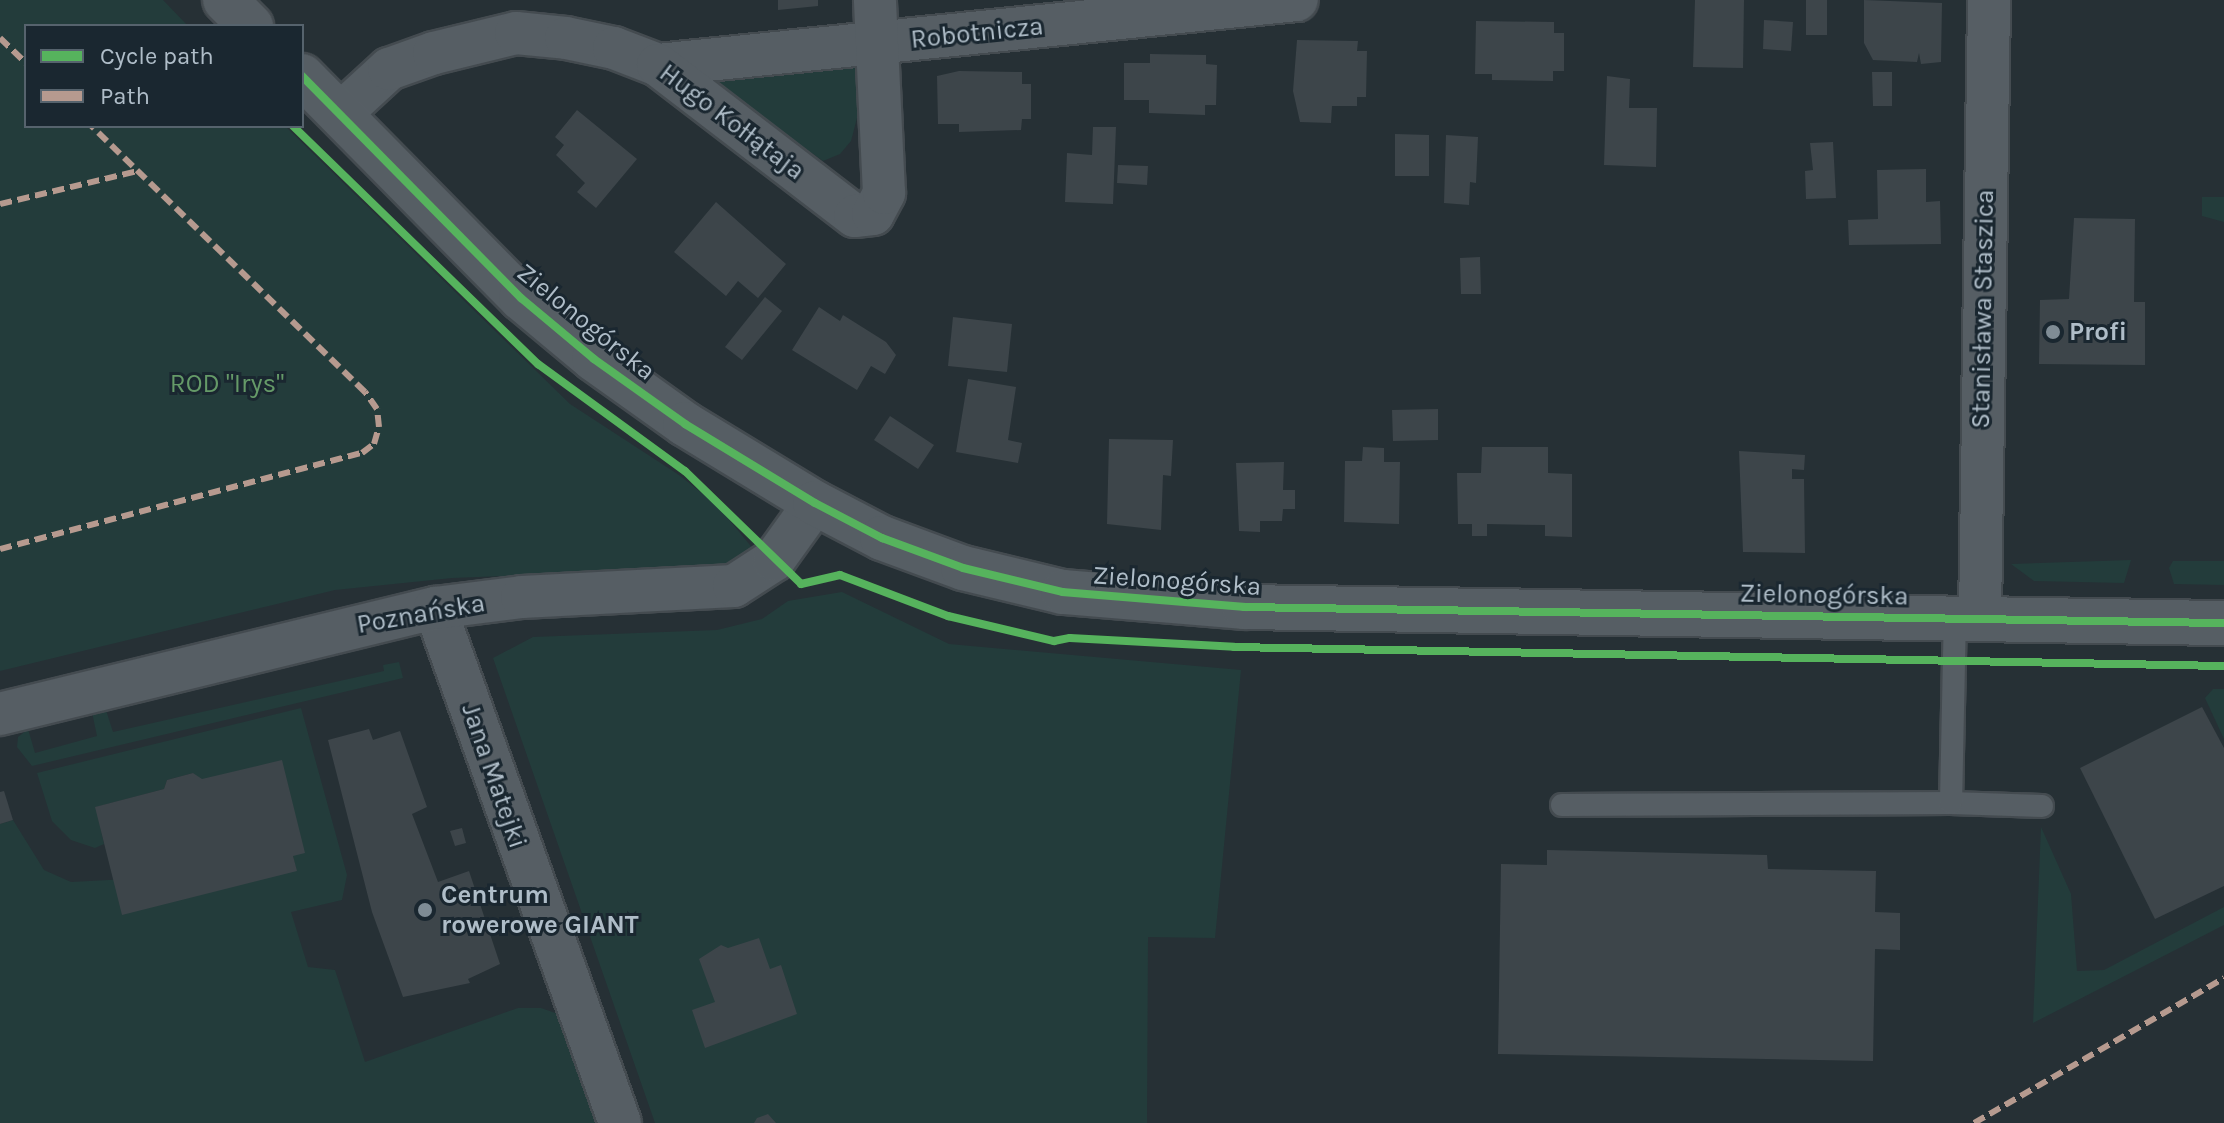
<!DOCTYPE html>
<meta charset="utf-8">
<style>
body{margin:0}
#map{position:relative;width:2224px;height:1123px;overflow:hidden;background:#263035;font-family:Karla,sans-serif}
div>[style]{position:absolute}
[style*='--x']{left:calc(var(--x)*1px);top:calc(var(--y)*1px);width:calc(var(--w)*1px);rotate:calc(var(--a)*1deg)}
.green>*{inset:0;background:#233c3b}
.building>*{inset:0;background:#3d454a}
.roads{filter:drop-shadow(2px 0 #444b50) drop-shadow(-2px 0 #444b50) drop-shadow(0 2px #444b50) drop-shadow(0 -2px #444b50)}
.service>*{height:22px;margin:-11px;padding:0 11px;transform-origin:11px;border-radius:11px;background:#565e64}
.minor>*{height:42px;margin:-21px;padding:0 21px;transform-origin:21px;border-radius:21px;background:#565e64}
.tertiary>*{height:44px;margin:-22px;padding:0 22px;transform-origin:22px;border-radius:22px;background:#565e64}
.quiet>*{height:6px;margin-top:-3px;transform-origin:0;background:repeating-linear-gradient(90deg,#b69a8f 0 12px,transparent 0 18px)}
.cycleway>*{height:8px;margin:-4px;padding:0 4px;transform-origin:4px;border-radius:4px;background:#56b35d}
.dots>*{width:22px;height:22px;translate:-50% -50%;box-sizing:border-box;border:4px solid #1a2730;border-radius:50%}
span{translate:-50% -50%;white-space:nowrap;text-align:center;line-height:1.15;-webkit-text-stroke:6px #1a2730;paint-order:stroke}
.street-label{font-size:26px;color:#afbdc8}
.poi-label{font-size:26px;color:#afbdc8;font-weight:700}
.left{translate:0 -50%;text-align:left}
.park-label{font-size:26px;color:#659a68}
.legend{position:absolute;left:24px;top:24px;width:280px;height:104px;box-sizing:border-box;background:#1a2730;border:2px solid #56636d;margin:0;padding:10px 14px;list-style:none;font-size:24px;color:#afbdc8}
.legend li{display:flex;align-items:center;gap:16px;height:40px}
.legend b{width:40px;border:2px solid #56636d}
</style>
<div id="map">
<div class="green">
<div style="clip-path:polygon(0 0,163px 0,188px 26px,26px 26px,26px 126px,285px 126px,570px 404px,679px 475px,717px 505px,754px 550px,723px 568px,452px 578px,335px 590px,0 671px)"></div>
<div style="clip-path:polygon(854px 62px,860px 106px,851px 141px,840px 154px,823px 161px,709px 80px)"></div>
<div style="clip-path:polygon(2202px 197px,2224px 197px,2224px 222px,2202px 216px)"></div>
<div style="clip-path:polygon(2131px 560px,2124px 583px,2034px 581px,2011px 564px)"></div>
<div style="clip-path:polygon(2173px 561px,2224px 561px,2224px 585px,2174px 584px,2169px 568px)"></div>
<div style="clip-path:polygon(842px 592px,949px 644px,1241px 670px,1215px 938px,1148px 937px,1147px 1123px,655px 1123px,493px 658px,533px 637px,717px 630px,762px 619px,788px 601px)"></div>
<div style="clip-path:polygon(399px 662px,403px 678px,32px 766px,17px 747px,18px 737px,28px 729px,35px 753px,97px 736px,92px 712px,105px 707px,113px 732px,384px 671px,383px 665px)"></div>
<div style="clip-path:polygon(2213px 689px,2224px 689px,2224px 739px,2205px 698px)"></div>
<div style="clip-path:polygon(301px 708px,347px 875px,342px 900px,291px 912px,308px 967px,335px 970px,365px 1062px,518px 1008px,541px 1008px,561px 1015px,598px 1123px,0 1123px,0 824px,13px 820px,44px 870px,71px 882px,296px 870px,293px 856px,193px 773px,167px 780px,164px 789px,96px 807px,104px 844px,95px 848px,71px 840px,52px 821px,37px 773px)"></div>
<div style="clip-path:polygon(2041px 827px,2071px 894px,2077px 971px,2104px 970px,2224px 907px,2224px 925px,2033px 1023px)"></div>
</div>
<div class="building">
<div style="clip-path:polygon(778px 0,818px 0,818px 6px,778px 10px)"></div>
<div style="clip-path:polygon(1695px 0,1744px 0,1743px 68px,1693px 67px)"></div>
<div style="clip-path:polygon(1806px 0,1827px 0,1827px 35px,1806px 35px)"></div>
<div style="clip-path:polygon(1864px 0,1942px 3px,1941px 62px,1921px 64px,1919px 53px,1917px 62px,1873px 60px,1864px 43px)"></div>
<div style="clip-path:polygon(1764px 20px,1793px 22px,1791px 51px,1763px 49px)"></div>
<div style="clip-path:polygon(1476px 21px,1554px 22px,1554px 33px,1564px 33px,1564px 71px,1553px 71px,1553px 81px,1492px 80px,1492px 74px,1475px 74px)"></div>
<div style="clip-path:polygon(1297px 40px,1358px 41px,1357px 51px,1367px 51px,1366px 97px,1357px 97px,1357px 106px,1332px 106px,1331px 123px,1300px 122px,1293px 91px)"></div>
<div style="clip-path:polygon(1150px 54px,1206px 55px,1206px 64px,1217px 65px,1216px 105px,1205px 105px,1205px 115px,1149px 113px,1149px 100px,1124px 100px,1124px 63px,1150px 63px)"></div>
<div style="clip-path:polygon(959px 71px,1022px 72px,1022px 84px,1031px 84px,1031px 119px,1022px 119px,1021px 130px,959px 132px,959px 124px,938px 124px,937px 76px)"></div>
<div style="clip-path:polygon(1872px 72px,1892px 72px,1892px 106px,1873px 106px)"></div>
<div style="clip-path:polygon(1607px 76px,1630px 79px,1629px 108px,1657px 108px,1656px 167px,1604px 165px)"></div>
<div style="clip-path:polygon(577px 110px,637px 159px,596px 208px,577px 192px,585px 183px,556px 155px,564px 145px,555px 137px)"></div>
<div style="clip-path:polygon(1093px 127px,1116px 127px,1113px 204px,1065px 202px,1067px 153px,1092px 155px)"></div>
<div style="clip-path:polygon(1395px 134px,1429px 135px,1429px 176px,1395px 176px)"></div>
<div style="clip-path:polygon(1446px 135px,1478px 137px,1476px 183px,1470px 182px,1469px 205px,1444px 203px)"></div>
<div style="clip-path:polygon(1833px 142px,1836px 198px,1806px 199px,1805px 171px,1813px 170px,1810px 143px)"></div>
<div style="clip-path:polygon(1118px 165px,1148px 166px,1147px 185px,1117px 183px)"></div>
<div style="clip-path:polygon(1926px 169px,1926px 202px,1940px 201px,1941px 244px,1849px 245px,1848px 220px,1878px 219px,1877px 170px)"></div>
<div style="clip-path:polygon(716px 202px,786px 264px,758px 298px,738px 281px,726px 296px,674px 252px)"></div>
<div style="clip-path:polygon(2074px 218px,2135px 219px,2134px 302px,2145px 302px,2145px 365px,2039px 364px,2040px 300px,2069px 299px)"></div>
<div style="clip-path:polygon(1480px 257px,1481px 294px,1461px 294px,1460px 258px)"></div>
<div style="clip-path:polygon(765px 297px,782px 311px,742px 360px,725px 347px)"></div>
<div style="clip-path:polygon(819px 307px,840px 321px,843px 315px,886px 342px,896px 355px,885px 374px,871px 366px,857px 390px,792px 350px)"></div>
<div style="clip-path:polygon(953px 317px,1012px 324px,1007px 372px,948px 366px)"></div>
<div style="clip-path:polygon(968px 379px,1016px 387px,1008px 440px,1022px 443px,1018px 463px,956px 452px)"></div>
<div style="clip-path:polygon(1438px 409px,1438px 440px,1393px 441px,1392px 410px)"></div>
<div style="clip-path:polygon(890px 416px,934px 445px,918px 469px,874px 440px)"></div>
<div style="clip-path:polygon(1109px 439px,1173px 440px,1171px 476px,1163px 475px,1161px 530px,1107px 524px)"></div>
<div style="clip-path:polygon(1363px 447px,1384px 448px,1384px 462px,1400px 462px,1399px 524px,1344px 522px,1345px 461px,1362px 461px)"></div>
<div style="clip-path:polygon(1482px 447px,1548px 447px,1548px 473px,1572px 474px,1572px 537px,1545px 536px,1545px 525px,1487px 524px,1487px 536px,1472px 536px,1472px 524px,1458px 524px,1457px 473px,1481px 473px)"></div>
<div style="clip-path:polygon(1739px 451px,1805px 455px,1804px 470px,1792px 469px,1792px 479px,1804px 479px,1805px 553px,1743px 552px)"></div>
<div style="clip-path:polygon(1284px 462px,1283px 490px,1295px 490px,1295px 509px,1283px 509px,1282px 521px,1260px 521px,1260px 532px,1239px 531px,1236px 463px)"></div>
<div style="clip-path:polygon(2202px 707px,2224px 748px,2224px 886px,2155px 919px,2080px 768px)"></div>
<div style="clip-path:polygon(369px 729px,373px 740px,400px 731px,427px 807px,412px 814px,438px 882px,469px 871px,500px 964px,468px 979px,470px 983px,403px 997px,372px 912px,328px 740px)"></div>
<div style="clip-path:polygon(282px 760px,305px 853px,293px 856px,297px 871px,122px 915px,95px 807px,164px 789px,167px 780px,193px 773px,202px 779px)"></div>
<div style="clip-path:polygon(4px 791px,13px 820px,0 824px,0 792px)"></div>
<div style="clip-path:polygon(462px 828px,466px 843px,455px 846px,450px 831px)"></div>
<div style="clip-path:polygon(1547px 850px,1767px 855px,1768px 869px,1876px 871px,1875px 912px,1900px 913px,1900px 950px,1875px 949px,1873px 1061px,1498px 1054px,1501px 864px,1547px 865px)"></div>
<div style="clip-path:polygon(759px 938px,770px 969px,781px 965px,797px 1014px,705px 1048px,692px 1010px,715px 1002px,699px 959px,721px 945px,728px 948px)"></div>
<div style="clip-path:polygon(768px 1114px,776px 1123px,754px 1123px,757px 1118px)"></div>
</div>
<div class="roads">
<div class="service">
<div style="--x:1951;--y:803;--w:91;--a:1.9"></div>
<div style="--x:1562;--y:805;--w:389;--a:-0.3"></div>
<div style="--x:1951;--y:803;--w:186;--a:-88.8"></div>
</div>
<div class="minor">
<div style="--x:658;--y:65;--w:642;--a:-5.81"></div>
<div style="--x:340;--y:114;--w:67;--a:-42.6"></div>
<div style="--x:389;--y:69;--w:48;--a:-19.6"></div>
<div style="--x:434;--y:53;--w:84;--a:-13.7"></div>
<div style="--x:516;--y:33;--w:50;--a:5.7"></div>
<div style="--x:566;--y:38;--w:49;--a:11.8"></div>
<div style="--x:614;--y:48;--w:47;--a:21.1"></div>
<div style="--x:658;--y:65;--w:248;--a:37.5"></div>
<div style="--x:855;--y:216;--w:18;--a:-6"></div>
<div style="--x:873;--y:214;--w:24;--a:-62"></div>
<div style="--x:884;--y:193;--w:193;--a:-92.7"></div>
<div style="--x:435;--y:608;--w:547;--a:70.24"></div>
<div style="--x:1980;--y:617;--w:617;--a:-89.16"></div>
<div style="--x:0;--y:714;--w:448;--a:-13.7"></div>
<div style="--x:435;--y:608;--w:88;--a:-7.2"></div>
<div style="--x:522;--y:597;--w:212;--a:-3"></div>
<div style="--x:734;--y:586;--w:48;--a:-33"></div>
<div style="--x:774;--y:560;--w:70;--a:-54.3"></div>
</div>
<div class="tertiary">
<div style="--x:225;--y:0;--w:37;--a:45"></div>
<div style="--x:302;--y:76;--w:312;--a:45.4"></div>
<div style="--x:521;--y:298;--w:95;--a:39.9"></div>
<div style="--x:594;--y:359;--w:112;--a:35.5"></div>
<div style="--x:685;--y:424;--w:152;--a:31.3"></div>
<div style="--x:815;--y:503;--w:76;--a:27.6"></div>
<div style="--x:882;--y:538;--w:86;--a:20.3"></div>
<div style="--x:963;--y:568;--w:103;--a:13.5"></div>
<div style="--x:1063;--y:592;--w:182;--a:4.7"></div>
<div style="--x:1244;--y:607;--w:980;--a:0.94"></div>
</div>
</div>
<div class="quiet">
<div style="--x:0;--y:38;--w:36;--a:44"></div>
<div style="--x:0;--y:204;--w:141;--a:-13.5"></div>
<div style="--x:0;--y:549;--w:375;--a:-14.9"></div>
<div style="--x:362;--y:453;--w:15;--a:-37"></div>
<div style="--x:374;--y:444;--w:18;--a:-74"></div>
<div style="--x:379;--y:427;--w:18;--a:-96"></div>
<div style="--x:377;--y:409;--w:21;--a:-125"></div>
<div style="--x:365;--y:392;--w:382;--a:-135.8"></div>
<div style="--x:1974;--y:1123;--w:289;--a:-30.1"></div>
</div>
<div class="cycleway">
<div style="--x:302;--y:76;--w:312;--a:45.4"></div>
<div style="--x:521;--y:298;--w:95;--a:39.9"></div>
<div style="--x:594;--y:359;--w:112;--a:35.5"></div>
<div style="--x:685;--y:424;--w:152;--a:31.3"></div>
<div style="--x:815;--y:503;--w:76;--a:27.6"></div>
<div style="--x:882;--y:538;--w:86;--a:20.3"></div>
<div style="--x:963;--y:568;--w:103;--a:13.5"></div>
<div style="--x:1063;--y:592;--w:182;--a:4.7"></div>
<div style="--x:1244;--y:607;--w:980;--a:0.94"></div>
<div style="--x:293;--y:126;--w:342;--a:44.2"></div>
<div style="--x:538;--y:364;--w:182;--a:36.1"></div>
<div style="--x:685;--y:471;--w:162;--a:44.2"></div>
<div style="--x:801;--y:584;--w:40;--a:-13"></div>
<div style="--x:840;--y:575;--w:116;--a:20.8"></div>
<div style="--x:948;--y:616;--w:109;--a:13.3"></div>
<div style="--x:1054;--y:641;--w:16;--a:-11"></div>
<div style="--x:1070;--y:638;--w:164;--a:3.1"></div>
<div style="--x:1234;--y:647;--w:990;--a:1.1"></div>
</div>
<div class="dots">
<div style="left:2053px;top:332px;background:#7f8c95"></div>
<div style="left:425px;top:910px;background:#7f8c95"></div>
</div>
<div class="street-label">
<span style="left:977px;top:33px;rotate:-6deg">Robotnicza</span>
<span style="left:732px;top:122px;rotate:37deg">Hugo Kołłątaja</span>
<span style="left:1983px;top:309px;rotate:-89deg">Stanisława Staszica</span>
<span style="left:586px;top:322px;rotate:39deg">Zielonogórska</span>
<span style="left:1177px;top:581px;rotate:4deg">Zielonogórska</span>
<span style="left:1824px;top:595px;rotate:1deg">Zielonogórska</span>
<span style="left:421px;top:614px;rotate:-10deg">Poznańska</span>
<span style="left:494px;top:776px;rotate:71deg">Jana Matejki</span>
</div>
<div class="poi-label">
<span class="left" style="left:2069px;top:332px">Profi</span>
<span class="left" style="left:441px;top:910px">Centrum<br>rowerowe GIANT</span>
</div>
<div class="park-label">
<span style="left:227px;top:384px">ROD "Irys"</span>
</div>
<ul class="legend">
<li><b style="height:10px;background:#56b35d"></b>Cycle path</li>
<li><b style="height:10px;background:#b69a8f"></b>Path</li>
</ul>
</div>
